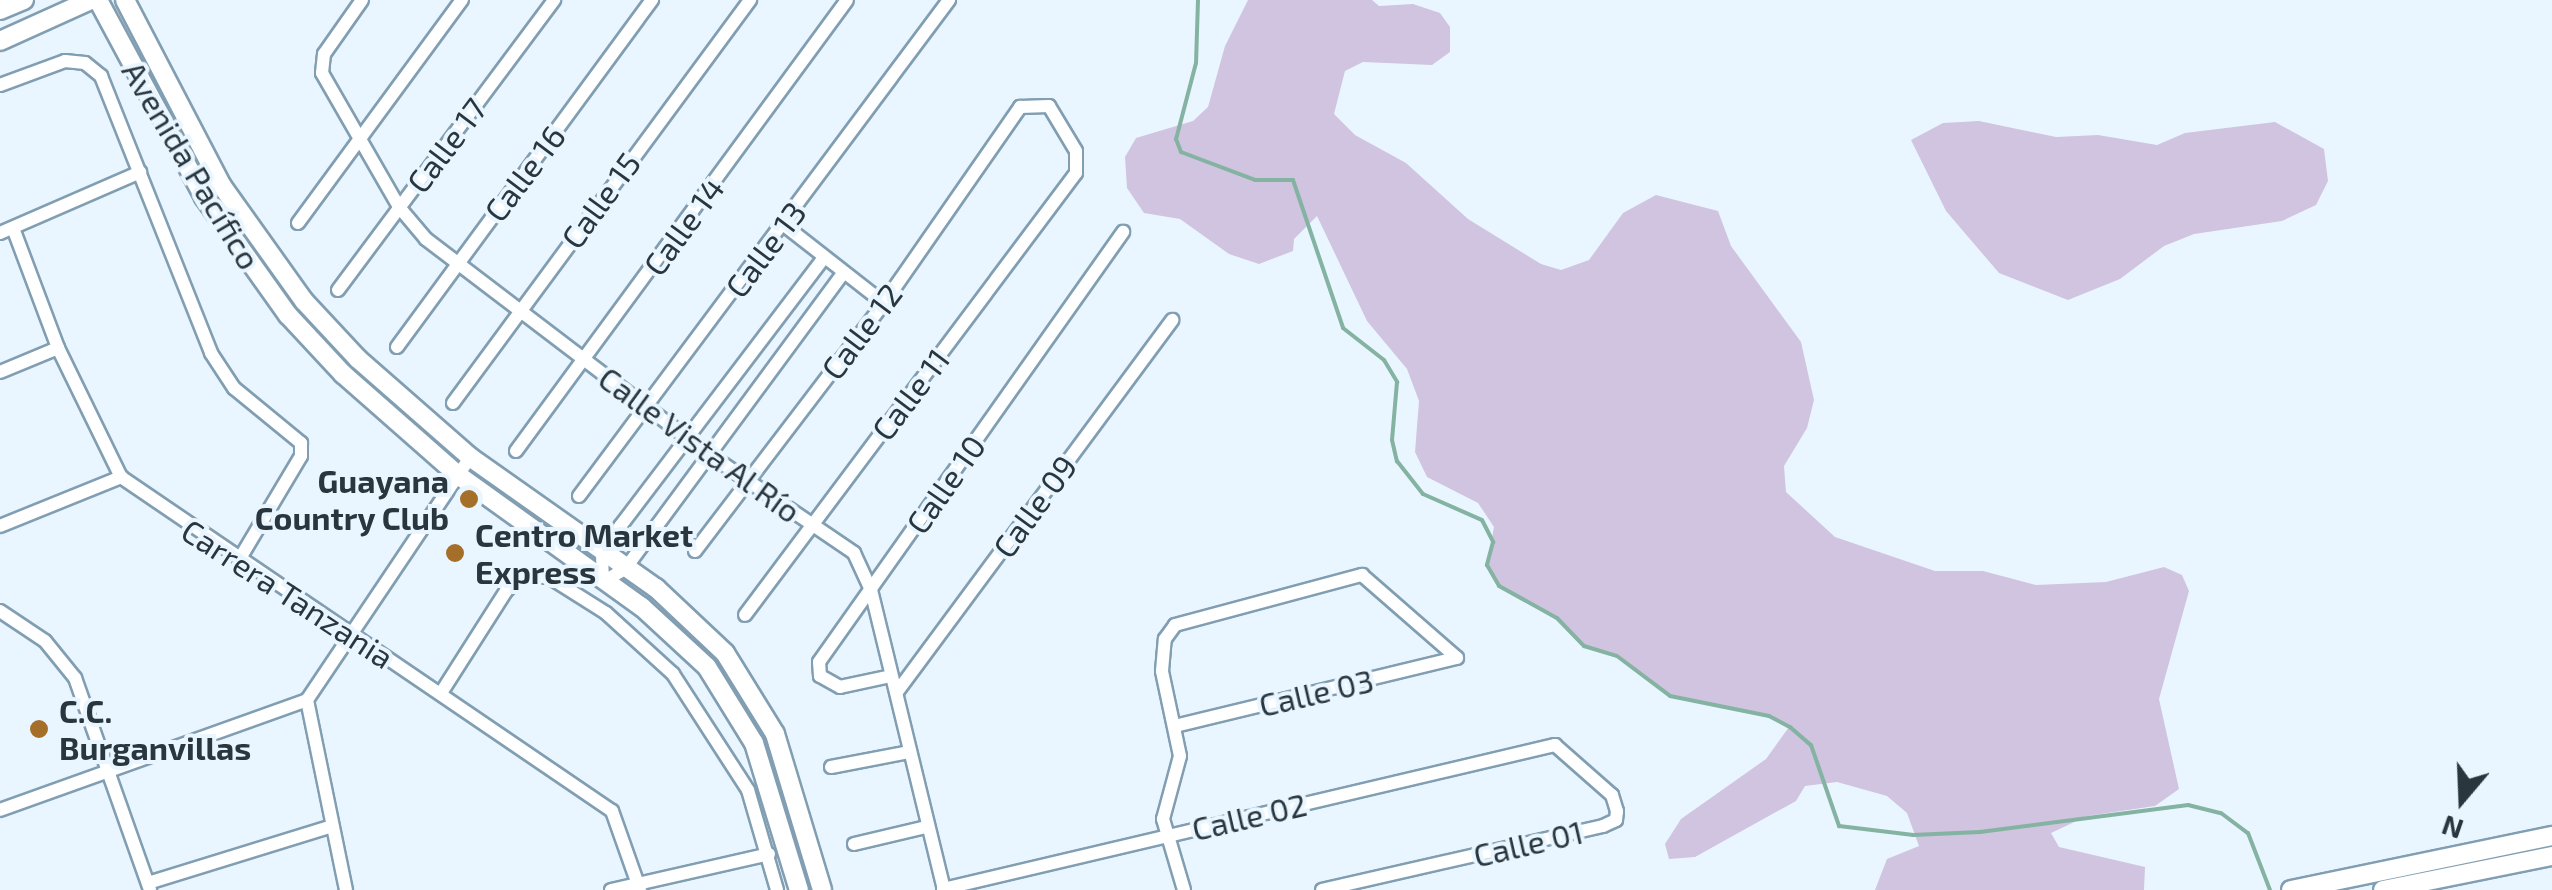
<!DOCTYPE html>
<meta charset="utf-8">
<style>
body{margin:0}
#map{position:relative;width:2552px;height:890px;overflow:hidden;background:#eaf6ff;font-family:"Exo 2",sans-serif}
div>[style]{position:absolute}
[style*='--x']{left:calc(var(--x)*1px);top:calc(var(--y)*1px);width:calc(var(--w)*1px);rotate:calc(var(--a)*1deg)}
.green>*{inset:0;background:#d0c4e0}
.stream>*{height:4px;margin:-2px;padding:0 2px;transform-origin:2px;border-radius:2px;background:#84b3a2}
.roads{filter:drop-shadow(2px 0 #819eb2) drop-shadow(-2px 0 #819eb2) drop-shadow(0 2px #819eb2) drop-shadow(0 -2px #819eb2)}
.street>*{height:12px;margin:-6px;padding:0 6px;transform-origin:6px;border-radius:6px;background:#fff}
.secondary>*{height:18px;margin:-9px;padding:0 9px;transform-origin:9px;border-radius:9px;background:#fff}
.dots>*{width:28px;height:28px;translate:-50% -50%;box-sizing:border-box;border:5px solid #eaf6ff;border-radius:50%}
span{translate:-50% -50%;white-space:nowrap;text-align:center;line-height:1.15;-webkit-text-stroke:8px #eaf6ff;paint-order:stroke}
.street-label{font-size:32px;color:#2a363e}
.poi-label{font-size:32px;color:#2a363e;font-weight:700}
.right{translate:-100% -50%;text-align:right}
.left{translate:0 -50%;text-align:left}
.north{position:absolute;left:2412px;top:750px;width:100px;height:100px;-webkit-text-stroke:8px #eaf6ff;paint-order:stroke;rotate:199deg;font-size:28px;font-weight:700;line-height:40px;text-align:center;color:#2a363e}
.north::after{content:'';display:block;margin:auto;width:35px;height:45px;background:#2a363e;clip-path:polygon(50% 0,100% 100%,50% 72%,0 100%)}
</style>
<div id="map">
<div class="green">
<div style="clip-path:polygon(1248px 0,1372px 0,1379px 6px,1413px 4px,1440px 13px,1450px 27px,1450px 52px,1432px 65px,1363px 62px,1345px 71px,1334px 114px,1355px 135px,1406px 163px,1468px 219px,1541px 264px,1561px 270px,1589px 260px,1623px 213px,1656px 195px,1718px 211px,1731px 246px,1801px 342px,1814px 400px,1807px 428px,1784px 466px,1786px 492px,1835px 537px,1935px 571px,1983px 571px,2036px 585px,2106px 582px,2164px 567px,2182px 575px,2189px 591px,2159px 699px,2179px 789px,2155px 806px,2087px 816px,2051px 833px,2059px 847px,2145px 867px,2144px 890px,1875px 890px,1887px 859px,1919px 846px,1907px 813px,1887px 796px,1837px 782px,1805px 786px,1796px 801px,1695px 857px,1669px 859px,1665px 844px,1681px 819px,1766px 759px,1789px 727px,1769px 716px,1670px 696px,1617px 656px,1584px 646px,1556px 618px,1499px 586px,1487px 565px,1494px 527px,1478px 503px,1427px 477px,1415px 452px,1419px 401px,1407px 369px,1367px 321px,1317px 216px,1294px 239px,1293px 251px,1259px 264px,1229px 254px,1180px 219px,1144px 213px,1127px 188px,1125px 157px,1136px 138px,1193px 121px,1208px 107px,1225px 46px)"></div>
<div style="clip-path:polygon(1979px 121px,2056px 137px,2098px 135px,2157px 145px,2185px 133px,2275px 122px,2324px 149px,2328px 181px,2316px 205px,2282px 221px,2194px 234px,2164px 246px,2120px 279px,2068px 300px,1999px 273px,1946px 211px,1911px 140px,1943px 123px)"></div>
</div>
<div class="stream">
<div style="--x:1198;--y:0;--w:63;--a:91.8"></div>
<div style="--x:1196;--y:63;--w:79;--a:104.7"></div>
<div style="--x:1176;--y:139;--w:14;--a:69"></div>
<div style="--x:1181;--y:152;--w:79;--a:20.7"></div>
<div style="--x:1255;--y:180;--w:38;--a:0"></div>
<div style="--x:1293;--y:180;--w:156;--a:71.3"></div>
<div style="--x:1343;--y:328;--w:52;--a:38"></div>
<div style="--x:1384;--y:360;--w:26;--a:59"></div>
<div style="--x:1397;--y:382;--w:58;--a:94.9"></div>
<div style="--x:1392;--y:440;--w:22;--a:77"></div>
<div style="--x:1397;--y:461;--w:42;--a:51.8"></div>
<div style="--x:1423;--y:494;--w:64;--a:23.8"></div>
<div style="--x:1482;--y:520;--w:25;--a:63"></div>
<div style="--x:1493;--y:542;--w:24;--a:105"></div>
<div style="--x:1487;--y:565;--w:24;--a:60"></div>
<div style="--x:1499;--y:586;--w:66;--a:28.9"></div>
<div style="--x:1557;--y:618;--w:39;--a:46"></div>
<div style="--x:1584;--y:646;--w:34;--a:17"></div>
<div style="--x:1617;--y:656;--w:66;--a:37"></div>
<div style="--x:1670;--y:696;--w:101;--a:11.4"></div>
<div style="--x:1769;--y:716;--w:24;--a:28"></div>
<div style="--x:1790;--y:727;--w:28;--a:41"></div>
<div style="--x:1811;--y:745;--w:86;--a:70.9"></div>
<div style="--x:1839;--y:826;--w:75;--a:6.9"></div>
<div style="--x:1913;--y:835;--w:67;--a:-2.6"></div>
<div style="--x:1980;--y:832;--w:210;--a:-7.4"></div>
<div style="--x:2188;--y:805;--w:34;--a:14"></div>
<div style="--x:2221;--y:813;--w:34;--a:37"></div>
<div style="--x:2248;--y:833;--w:61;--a:68.9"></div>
</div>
<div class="roads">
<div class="street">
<div style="--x:362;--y:0;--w:66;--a:125.1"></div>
<div style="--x:324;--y:54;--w:19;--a:96"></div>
<div style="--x:322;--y:73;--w:155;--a:60.1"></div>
<div style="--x:399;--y:207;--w:42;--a:49.8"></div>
<div style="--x:426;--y:239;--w:353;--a:37.3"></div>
<div style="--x:707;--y:453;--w:178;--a:34.2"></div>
<div style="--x:854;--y:553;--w:41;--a:65.3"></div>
<div style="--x:871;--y:590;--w:309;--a:76.3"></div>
<div style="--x:0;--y:85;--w:69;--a:-20.3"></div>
<div style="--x:65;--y:61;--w:20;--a:6"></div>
<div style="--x:85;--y:63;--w:21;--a:39"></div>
<div style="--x:101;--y:76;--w:298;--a:68.3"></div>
<div style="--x:211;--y:353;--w:42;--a:56.7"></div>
<div style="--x:234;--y:388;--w:87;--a:39.4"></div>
<div style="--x:301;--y:443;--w:13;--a:90"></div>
<div style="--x:301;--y:456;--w:121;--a:120.8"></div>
<div style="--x:298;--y:223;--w:277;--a:-53.7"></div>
<div style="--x:784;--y:225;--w:127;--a:38"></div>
<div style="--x:13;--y:228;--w:128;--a:69.4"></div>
<div style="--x:58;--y:348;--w:144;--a:64"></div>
<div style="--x:121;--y:477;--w:594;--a:34.23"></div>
<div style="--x:612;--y:811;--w:84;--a:70.5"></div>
<div style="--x:0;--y:233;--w:153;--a:-23.5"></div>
<div style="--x:823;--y:259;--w:334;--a:127.2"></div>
<div style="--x:621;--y:525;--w:35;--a:123"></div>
<div style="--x:602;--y:554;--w:28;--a:88"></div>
<div style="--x:603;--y:582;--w:26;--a:-31"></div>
<div style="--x:625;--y:569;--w:365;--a:-53.6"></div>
<div style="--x:338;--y:290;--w:362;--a:-53.3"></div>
<div style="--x:397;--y:347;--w:431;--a:-53.7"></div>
<div style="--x:0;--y:372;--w:63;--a:-22.5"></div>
<div style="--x:453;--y:403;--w:501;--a:-53.61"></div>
<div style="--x:516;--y:451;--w:559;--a:-53.72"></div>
<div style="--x:579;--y:496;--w:619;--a:-53.28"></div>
<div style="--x:0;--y:526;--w:131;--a:-22"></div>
<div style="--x:695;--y:551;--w:312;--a:-52.7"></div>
<div style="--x:884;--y:303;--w:239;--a:-55.2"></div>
<div style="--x:1020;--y:107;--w:29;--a:-2"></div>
<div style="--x:1049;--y:106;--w:52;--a:59"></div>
<div style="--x:1076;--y:151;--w:22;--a:90"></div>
<div style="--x:1076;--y:173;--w:552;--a:126.83"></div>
<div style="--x:0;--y:611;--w:54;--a:33.7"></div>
<div style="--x:45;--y:641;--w:48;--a:51"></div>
<div style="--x:75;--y:678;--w:225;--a:70.5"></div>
<div style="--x:891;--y:676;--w:52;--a:167.8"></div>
<div style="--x:840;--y:687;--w:23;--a:-151"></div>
<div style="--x:820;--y:676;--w:14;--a:-94"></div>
<div style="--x:819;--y:662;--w:527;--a:-54.74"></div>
<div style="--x:897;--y:692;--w:463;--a:-53.5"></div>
<div style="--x:441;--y:693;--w:121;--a:-57.5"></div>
<div style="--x:506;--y:591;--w:21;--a:-45"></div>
<div style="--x:521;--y:576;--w:28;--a:2"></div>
<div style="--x:549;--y:577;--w:67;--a:32.3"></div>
<div style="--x:606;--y:613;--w:91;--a:42.3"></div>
<div style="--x:673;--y:674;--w:138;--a:57.1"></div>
<div style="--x:748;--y:790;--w:104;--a:73.8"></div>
<div style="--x:307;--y:700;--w:194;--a:78.4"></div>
<div style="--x:1175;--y:726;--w:290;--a:-13.6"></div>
<div style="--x:831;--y:767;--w:79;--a:-10.9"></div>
<div style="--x:0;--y:810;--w:326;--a:-19.7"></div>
<div style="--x:307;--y:700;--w:293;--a:-56.1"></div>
<div style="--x:854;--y:844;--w:74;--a:-13.3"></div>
<div style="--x:148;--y:883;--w:193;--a:-17.2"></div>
<div style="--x:943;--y:889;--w:629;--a:-13.24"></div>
<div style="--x:1555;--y:745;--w:76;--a:41.3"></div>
<div style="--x:1612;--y:795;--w:17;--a:73"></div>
<div style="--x:1617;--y:811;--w:9;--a:96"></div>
<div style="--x:1616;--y:820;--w:14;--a:155"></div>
<div style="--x:1603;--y:826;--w:288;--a:167.2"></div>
<div style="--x:611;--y:890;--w:162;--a:-12.8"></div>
<div style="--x:1184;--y:890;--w:74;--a:-106.5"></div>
<div style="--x:1163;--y:819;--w:65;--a:-74.9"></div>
<div style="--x:1180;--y:756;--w:87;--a:-102"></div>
<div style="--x:1162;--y:671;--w:32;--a:-85"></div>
<div style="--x:1165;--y:639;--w:17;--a:-54"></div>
<div style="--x:1175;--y:625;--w:194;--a:-15"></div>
<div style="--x:1362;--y:575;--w:126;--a:41.1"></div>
</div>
<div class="secondary">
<div style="--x:98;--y:0;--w:224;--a:61.7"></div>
<div style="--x:204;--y:197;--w:145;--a:54.6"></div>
<div style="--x:288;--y:315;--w:81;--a:47"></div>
<div style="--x:343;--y:374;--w:153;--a:41.3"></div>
<div style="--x:458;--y:475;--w:226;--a:35.7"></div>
<div style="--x:642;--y:607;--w:88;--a:42.7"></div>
<div style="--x:707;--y:667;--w:89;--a:58.3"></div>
<div style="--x:754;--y:743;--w:154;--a:73"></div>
<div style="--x:125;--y:0;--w:210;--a:62.5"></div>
<div style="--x:222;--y:186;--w:141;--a:54.5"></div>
<div style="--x:304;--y:301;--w:79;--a:47"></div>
<div style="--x:358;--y:359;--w:149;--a:41.2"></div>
<div style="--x:470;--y:457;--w:228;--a:35.2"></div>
<div style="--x:656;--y:588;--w:95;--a:43.3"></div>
<div style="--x:725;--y:653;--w:95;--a:58.3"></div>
<div style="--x:775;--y:734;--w:163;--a:73.2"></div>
<div style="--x:0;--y:10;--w:26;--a:-23"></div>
<div style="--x:0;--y:41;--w:100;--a:-24.3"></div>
<div style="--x:2291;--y:890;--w:267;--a:-11.7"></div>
<div style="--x:2383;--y:890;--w:172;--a:-11.4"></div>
</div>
</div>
<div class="dots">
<div style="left:469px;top:499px;background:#a56f2a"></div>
<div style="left:455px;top:553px;background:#a56f2a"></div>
<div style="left:39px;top:729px;background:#a56f2a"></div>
</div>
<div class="street-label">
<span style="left:446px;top:145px;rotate:-53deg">Calle 17</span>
<span style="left:192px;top:165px;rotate:59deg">Avenida Pacífico</span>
<span style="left:524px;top:173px;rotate:-53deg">Calle 16</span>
<span style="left:600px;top:200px;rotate:-54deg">Calle 15</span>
<span style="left:683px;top:226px;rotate:-54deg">Calle 14</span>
<span style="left:765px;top:249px;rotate:-53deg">Calle 13</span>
<span style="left:861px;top:331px;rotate:-53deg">Calle 12</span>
<span style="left:910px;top:394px;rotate:-53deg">Calle 11</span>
<span style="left:700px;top:444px;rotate:36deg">Calle Vista Al Río</span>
<span style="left:945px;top:484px;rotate:-55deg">Calle 10</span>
<span style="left:1034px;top:506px;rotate:-54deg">Calle 09</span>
<span style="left:288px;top:593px;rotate:33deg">Carrera Tanzania</span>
<span style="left:1316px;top:692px;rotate:-13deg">Calle 03</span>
<span style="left:1249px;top:816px;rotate:-13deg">Calle 02</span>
<span style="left:1528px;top:843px;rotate:-13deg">Calle 01</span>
</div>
<div class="poi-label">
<span class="right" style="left:449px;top:499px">Guayana<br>Country Club</span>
<span class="left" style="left:475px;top:553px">Centro Market<br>Express</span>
<span class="left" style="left:59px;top:729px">C.C.<br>Burganvillas</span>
</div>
<div class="north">N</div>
</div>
